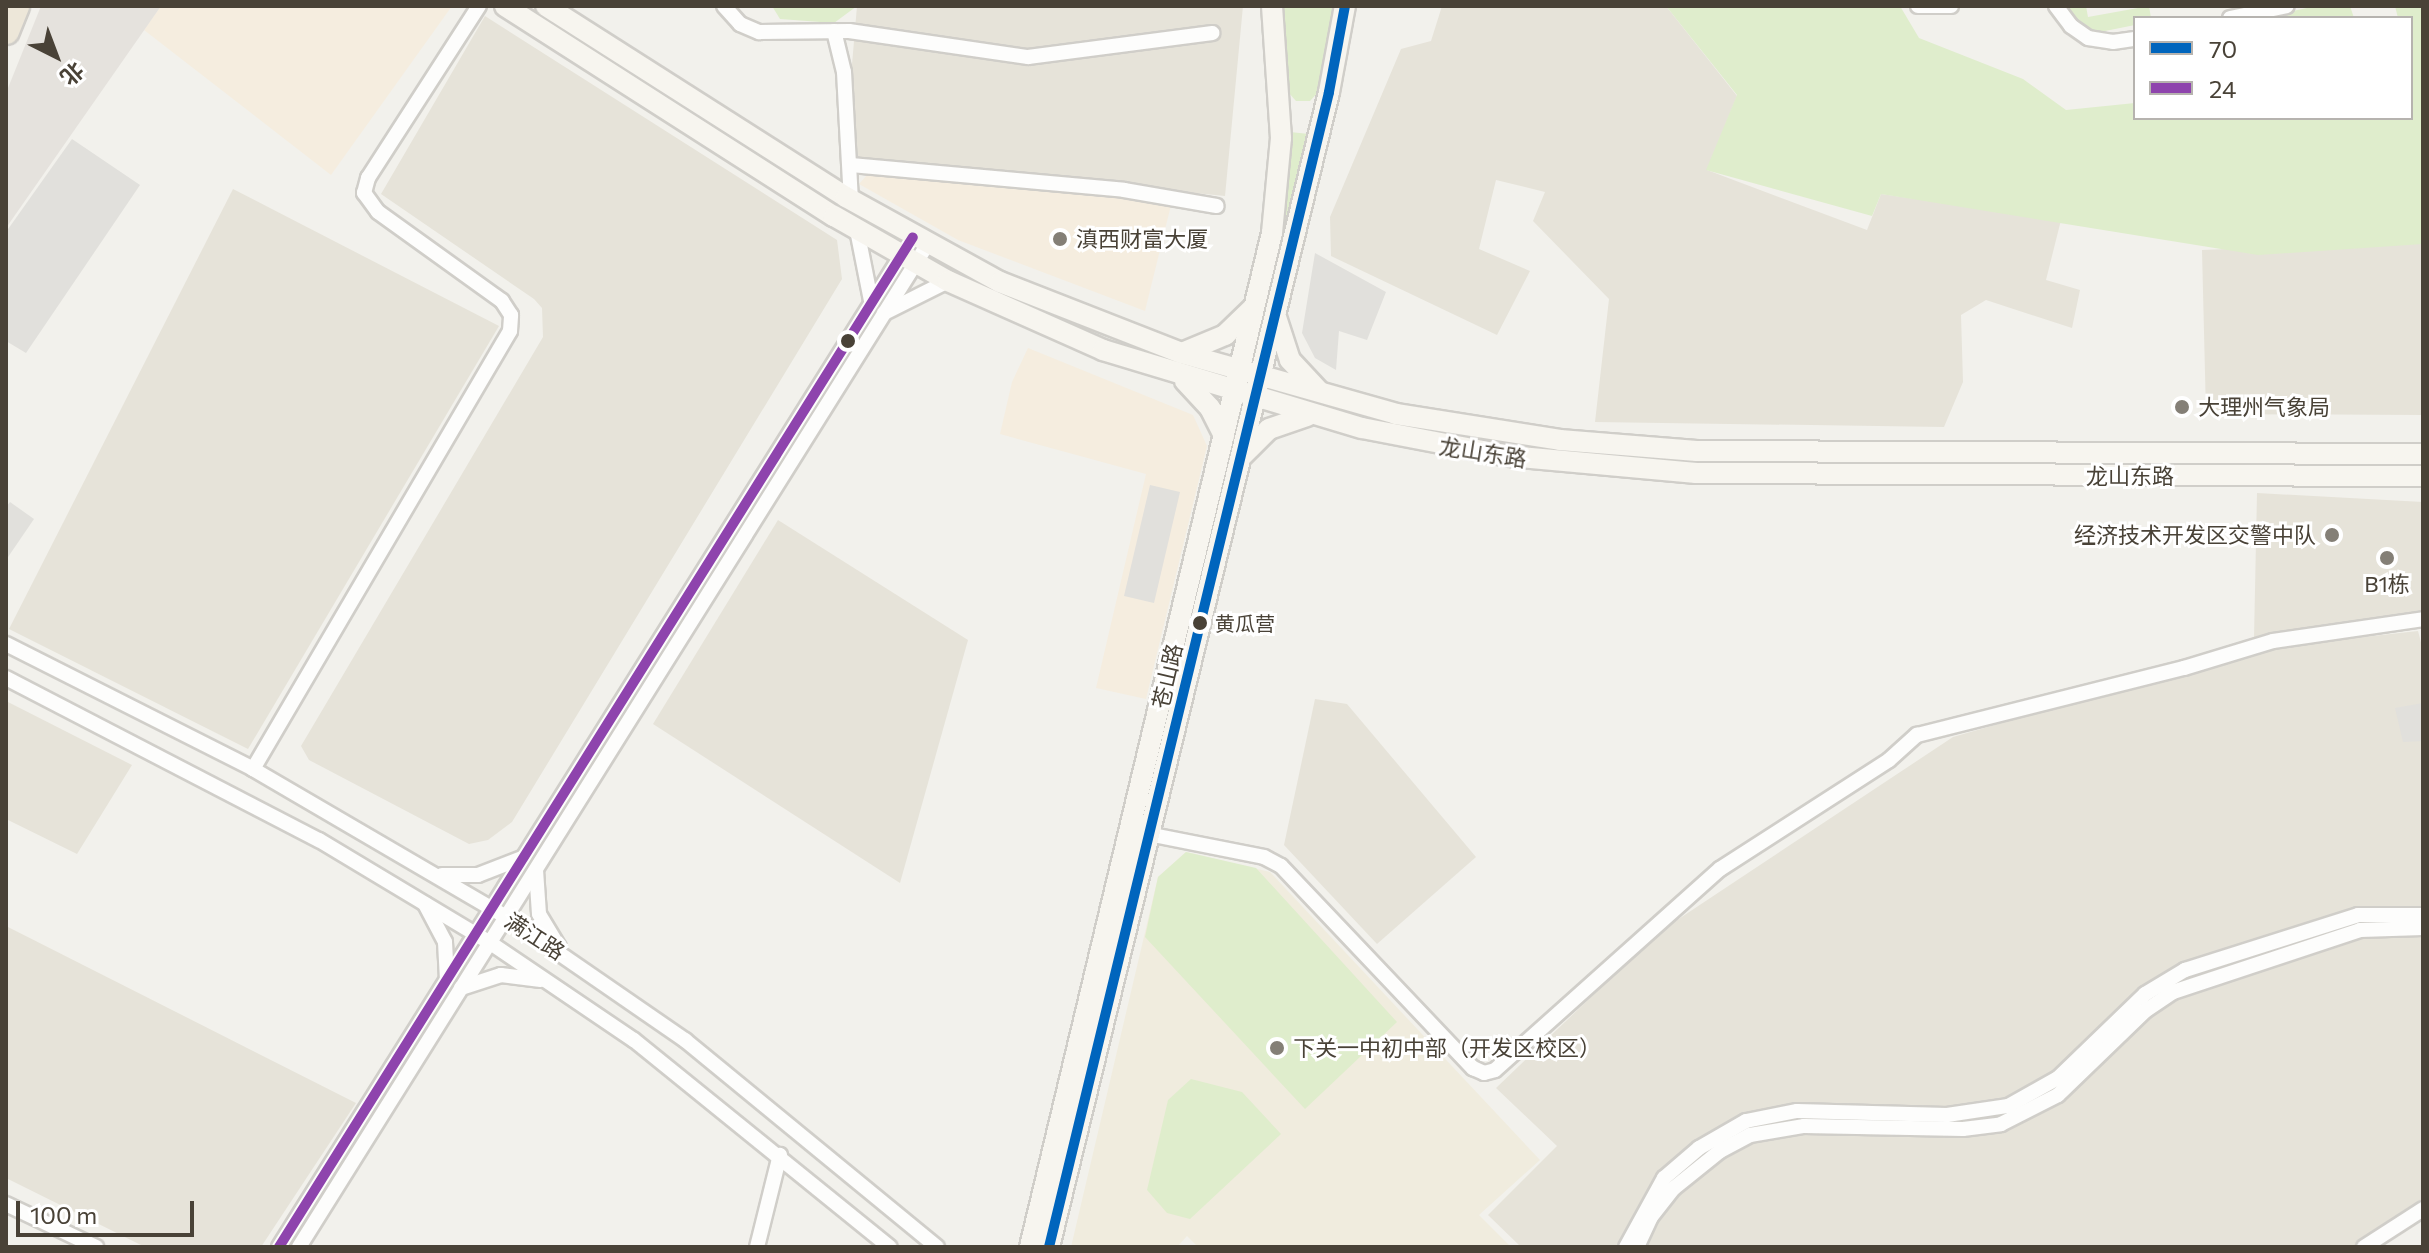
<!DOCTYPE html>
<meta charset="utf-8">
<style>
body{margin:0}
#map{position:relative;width:2429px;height:1253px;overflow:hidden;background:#f2f1ec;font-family:Commissioner,"Noto Sans SC",sans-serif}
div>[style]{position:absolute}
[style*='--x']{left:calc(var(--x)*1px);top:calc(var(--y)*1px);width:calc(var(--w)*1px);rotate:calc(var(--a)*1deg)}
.residential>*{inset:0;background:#e6e3d9}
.commercial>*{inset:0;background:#f5eddf}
.industrial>*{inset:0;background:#e5e2dd}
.education>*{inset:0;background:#f0ecde}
.green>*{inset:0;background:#dfedcc}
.parking>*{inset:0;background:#e1e0dc}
.roads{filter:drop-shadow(2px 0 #d0cec9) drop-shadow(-2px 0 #d0cec9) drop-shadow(0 2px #d0cec9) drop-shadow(0 -2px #d0cec9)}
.street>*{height:14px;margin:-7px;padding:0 7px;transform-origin:7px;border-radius:7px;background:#fdfdfc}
.secondary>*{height:20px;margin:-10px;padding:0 10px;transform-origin:10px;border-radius:10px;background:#f7f5ef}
.highway>*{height:26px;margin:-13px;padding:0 13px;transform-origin:13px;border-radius:13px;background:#ede7d9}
.bus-1>*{height:10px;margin:-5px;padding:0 5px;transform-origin:5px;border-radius:5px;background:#0065bd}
.bus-2>*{height:10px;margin:-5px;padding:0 5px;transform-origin:5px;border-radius:5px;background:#8e44ad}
.dots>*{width:22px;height:22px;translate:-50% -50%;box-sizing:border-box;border:4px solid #fff;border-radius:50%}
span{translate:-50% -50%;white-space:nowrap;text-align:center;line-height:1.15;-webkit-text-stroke:6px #fff;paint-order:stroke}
.bus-label{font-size:20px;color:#494237}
.left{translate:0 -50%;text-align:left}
.poi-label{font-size:22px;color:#494237}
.right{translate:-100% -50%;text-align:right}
.street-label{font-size:22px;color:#494237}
.frame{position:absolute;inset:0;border:8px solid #494237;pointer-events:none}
.legend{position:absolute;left:2133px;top:16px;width:280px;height:104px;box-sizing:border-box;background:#fff;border:2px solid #b6b3af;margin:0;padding:10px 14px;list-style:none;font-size:24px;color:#494237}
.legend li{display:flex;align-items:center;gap:16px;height:40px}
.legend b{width:40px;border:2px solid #b6b3af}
.north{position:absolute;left:16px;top:16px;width:80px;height:80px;-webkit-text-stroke:6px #fff;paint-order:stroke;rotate:138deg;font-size:22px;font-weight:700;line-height:32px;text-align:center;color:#494237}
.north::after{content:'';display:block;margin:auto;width:28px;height:36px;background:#494237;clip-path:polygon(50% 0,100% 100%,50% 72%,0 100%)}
.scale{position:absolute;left:16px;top:1201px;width:178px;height:36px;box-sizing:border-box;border:4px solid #494237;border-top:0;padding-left:10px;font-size:24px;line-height:28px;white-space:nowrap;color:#494237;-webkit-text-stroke:6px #fff;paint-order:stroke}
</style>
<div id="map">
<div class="residential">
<div style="clip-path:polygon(857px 6px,1243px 6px,1225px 196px,844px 158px)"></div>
<div style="clip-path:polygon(1442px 6px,1666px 6px,1737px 96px,1707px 170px,1867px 230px,1881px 194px,2061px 220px,2046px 280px,2080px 290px,2072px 328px,1986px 300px,1961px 315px,1963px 382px,1944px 427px,1595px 422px,1609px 299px,1533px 221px,1545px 192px,1496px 180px,1479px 249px,1530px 271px,1497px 335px,1331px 256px,1330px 217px,1401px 49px,1431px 41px)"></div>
<div style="clip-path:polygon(485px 16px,837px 240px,842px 279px,512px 822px,488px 840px,469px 844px,309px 760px,301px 746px,543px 337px,542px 308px,534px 299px,381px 194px)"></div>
<div style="clip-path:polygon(233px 189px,499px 326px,248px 749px,9px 629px)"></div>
<div style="clip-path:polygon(2423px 241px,2423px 415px,2206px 414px,2202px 250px)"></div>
<div style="clip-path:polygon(2257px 493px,2423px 502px,2423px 617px,2254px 638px)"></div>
<div style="clip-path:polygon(778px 520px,968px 640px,900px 883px,653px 724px)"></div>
<div style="clip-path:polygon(2418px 631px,2423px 650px,2423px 1205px,2358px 1247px,1521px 1247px,1488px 1215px,1557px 1146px,1496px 1088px,1659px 932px,1953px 737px,2263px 648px)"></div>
<div style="clip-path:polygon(1315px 699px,1347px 704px,1476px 857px,1377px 944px,1284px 845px)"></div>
<div style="clip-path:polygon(6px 701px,132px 765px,77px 854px,6px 819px)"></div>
<div style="clip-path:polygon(6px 926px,356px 1103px,261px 1247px,145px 1247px,6px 1178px)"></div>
</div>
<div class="commercial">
<div style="clip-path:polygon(161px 6px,452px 6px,331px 175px,144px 30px)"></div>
<div style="clip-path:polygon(868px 174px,1080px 188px,1172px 201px,1145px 311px,958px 240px,859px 184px)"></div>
<div style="clip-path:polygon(1028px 348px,1193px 415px,1207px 446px,1146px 699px,1096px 688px,1146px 474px,1000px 434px,1012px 382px)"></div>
</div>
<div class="industrial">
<div style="clip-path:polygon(41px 6px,161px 6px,6px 228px,6px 93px)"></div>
</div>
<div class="education">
<div style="clip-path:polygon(1186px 852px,1270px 872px,1540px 1160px,1479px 1215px,1511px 1247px,1198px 1247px,1187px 1236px,1177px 1247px,1071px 1247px,1158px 877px)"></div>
</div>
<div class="green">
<div style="clip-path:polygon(772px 6px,857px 6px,834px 23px,780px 19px)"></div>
<div style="clip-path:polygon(1280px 6px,1337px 6px,1321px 89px,1310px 101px,1296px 101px,1288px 92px)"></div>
<div style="clip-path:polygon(1666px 6px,1900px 6px,1919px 38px,2023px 79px,2066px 110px,2135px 103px,2135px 118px,2411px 118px,2411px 18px,2398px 18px,2395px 6px,2423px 6px,2423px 244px,2258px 255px,1881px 194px,1872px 216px,1706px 170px,1737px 95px)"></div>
<div style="clip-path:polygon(2062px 6px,2086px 6px,2088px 17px,2149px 6px,2151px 18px,2135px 18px,2135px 25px,2090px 34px,2064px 16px)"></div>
<div style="clip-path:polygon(2316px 6px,2350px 6px,2354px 18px,2261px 18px)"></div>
<div style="clip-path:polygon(1290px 132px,1309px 134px,1269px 309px,1264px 305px)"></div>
<div style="clip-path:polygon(1186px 852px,1256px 868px,1397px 1022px,1305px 1109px,1145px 937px,1158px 877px)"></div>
<div style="clip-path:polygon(1191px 1079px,1242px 1092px,1281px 1134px,1190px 1219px,1167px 1213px,1147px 1190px,1168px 1100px)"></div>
</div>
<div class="parking">
<div style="clip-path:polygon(72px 139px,140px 185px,26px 353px,6px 341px,6px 232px)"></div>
<div style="clip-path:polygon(1315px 253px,1386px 292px,1367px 340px,1339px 331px,1336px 370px,1315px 358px,1302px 333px)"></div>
<div style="clip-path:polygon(1150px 485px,1180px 492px,1154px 603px,1124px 596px)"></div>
<div style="clip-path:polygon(10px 502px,34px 519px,6px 560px,6px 507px)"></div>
<div style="clip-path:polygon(2423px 703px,2423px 741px,2403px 742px,2395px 708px)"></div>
</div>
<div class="roads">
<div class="street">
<div style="--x:724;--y:6;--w:24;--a:48"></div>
<div style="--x:740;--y:24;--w:21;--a:23"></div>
<div style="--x:759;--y:32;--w:90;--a:-0.6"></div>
<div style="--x:849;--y:31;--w:181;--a:8.3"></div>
<div style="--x:1028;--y:57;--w:186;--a:-7.4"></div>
<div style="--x:1918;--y:6;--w:33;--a:0"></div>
<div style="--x:2056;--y:6;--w:25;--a:53"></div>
<div style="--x:2071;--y:26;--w:21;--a:35"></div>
<div style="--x:2088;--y:38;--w:25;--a:9"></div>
<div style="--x:2113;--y:42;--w:22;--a:-8"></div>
<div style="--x:2230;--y:18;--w:58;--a:-11.9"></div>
<div style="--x:834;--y:31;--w:42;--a:76.3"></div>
<div style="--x:844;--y:72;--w:129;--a:86.9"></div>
<div style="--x:851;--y:165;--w:274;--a:5.2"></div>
<div style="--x:1124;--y:190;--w:94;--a:9.8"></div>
<div style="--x:857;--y:230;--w:72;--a:78.8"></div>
<div style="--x:884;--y:313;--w:72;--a:-26.6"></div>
<div style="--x:6;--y:644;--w:277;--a:26.8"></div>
<div style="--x:253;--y:769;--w:292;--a:30.3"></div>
<div style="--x:505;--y:916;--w:219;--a:34.6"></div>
<div style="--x:685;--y:1040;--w:326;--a:39.4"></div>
<div style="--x:6;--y:678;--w:352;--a:27.4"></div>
<div style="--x:319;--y:840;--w:198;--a:31"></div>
<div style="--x:489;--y:942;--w:175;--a:34.1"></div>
<div style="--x:634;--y:1040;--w:329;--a:39"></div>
<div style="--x:253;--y:769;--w:508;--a:-59.6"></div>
<div style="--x:510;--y:331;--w:16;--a:-86"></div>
<div style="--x:511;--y:315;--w:17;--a:-123"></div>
<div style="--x:502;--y:301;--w:153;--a:-144.3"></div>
<div style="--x:378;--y:212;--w:24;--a:-126"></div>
<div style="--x:364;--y:193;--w:16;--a:-75"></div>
<div style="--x:368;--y:178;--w:205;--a:-57.2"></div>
<div style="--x:1148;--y:834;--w:118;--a:11.2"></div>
<div style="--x:1264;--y:857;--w:19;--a:28"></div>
<div style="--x:1281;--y:866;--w:279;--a:46.5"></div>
<div style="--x:1473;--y:1068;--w:12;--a:24"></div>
<div style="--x:1484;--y:1073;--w:11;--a:-15"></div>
<div style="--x:1495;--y:1070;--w:302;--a:-41.8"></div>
<div style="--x:1720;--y:869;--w:201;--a:-32.8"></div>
<div style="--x:1889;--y:760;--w:38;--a:-42"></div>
<div style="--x:1917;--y:735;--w:275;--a:-14.1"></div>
<div style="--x:2184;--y:668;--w:93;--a:-16.9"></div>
<div style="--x:2273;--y:641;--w:152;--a:-8.3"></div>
<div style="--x:536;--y:870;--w:44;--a:86.1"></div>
<div style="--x:539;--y:914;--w:39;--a:59"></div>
<div style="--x:442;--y:875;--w:36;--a:0"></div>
<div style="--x:478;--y:875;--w:47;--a:-21.1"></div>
<div style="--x:425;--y:904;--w:43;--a:62.2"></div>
<div style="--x:445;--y:942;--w:36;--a:87"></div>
<div style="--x:461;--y:988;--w:42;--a:-18"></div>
<div style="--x:501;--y:975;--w:40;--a:7.1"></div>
<div style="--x:6;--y:1204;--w:100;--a:25.5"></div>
<div style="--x:279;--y:1247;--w:1192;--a:-57.88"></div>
<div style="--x:299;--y:1247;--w:1183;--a:-57.92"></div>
<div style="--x:757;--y:1247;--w:95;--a:-76"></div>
<div style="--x:1626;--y:1247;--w:79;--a:-61.2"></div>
<div style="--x:1664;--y:1178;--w:46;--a:-40.6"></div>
<div style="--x:1699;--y:1148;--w:54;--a:-29.9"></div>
<div style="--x:1746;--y:1121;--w:52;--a:-11.1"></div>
<div style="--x:1797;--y:1111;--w:150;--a:1.5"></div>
<div style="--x:1947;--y:1115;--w:62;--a:-8.4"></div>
<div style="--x:2008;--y:1106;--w:57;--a:-29.2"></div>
<div style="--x:2058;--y:1078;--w:121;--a:-44"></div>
<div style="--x:2145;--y:994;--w:47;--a:-31"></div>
<div style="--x:2185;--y:970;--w:182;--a:-17.6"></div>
<div style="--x:2358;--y:915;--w:65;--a:0"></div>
<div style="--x:1637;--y:1247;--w:33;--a:-65"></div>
<div style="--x:1651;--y:1217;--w:37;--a:-52"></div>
<div style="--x:1674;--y:1188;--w:59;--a:-38.8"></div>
<div style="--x:1720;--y:1151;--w:34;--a:-28"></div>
<div style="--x:1750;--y:1135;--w:55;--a:-9.5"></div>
<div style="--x:1804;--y:1126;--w:159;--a:1.1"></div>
<div style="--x:1963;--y:1129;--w:38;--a:-7"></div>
<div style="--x:2001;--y:1124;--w:64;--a:-27"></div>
<div style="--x:2058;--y:1095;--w:121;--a:-44"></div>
<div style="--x:2145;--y:1011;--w:34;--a:-34"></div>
<div style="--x:2173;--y:992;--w:197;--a:-18.3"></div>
<div style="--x:2360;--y:930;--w:63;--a:-1.8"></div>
<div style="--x:2364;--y:1247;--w:70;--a:-32.8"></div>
</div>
<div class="secondary">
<div style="--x:505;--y:6;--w:390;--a:32.6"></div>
<div style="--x:834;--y:216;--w:131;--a:29.7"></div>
<div style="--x:948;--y:281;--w:170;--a:24"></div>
<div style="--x:1103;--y:350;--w:270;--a:16.8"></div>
<div style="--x:1362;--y:428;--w:150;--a:10.8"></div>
<div style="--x:1509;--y:456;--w:188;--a:5.2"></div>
<div style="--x:1696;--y:473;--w:727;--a:0.24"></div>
<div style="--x:546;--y:6;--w:356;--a:32.5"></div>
<div style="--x:846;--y:197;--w:176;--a:28.9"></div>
<div style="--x:1000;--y:282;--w:194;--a:21.4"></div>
<div style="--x:1181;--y:353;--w:223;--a:15.8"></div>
<div style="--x:1396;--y:414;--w:166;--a:9"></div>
<div style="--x:1560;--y:440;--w:137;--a:4.6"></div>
<div style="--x:1697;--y:451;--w:726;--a:0.24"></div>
<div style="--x:1276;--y:317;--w:45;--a:72"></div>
<div style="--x:1290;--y:360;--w:41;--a:47"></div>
<div style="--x:1182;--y:353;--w:47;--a:-22.7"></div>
<div style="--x:1225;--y:335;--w:40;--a:-44"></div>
<div style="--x:1185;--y:381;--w:37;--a:47"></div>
<div style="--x:1210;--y:408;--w:31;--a:63"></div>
<div style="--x:1242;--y:456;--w:38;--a:-45"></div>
<div style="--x:1269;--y:429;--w:40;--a:-18.9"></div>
<div style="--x:1030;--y:1247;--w:1042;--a:-76.58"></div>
<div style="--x:1272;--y:233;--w:95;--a:-84.6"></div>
<div style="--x:1281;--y:138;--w:132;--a:-93.9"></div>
<div style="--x:1049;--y:1247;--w:1188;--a:-76.37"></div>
<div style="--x:1329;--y:92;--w:87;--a:-79.5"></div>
</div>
<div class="highway">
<div style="--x:6;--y:31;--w:27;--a:-68"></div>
</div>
</div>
<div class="bus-1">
<div style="--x:1049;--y:1247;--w:1188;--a:-76.37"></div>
<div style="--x:1329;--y:92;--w:87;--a:-79.5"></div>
</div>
<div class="bus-2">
<div style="--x:279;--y:1247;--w:1192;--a:-57.88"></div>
</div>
<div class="dots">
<div style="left:1060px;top:239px;background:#847f76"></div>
<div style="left:848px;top:341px;background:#494237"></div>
<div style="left:2182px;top:407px;background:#847f76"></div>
<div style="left:2332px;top:535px;background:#847f76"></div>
<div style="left:2387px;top:558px;background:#847f76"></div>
<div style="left:1200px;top:623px;background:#494237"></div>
<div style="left:1277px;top:1048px;background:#847f76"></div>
</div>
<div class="bus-label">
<span class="left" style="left:1215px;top:623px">黄瓜营</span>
</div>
<div class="poi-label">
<span class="left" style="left:1076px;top:239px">滇西财富大厦</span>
<span class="left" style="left:2198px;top:407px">大理州气象局</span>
<span class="right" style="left:2316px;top:535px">经济技术开发区交警中队</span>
<span style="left:2387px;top:584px">B1栋</span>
<span class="left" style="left:1293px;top:1048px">下关一中初中部（开发区校区）</span>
</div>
<div class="street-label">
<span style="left:1483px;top:452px;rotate:9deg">龙山东路</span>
<span style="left:2130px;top:476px">龙山东路</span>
<span style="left:1167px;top:676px;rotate:-77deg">苍山路</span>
<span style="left:535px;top:936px;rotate:33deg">满江路</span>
</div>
<div class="frame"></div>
<ul class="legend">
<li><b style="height:10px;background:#0065bd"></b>70</li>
<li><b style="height:10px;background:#8e44ad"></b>24</li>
</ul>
<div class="north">北</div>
<div class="scale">100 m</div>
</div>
